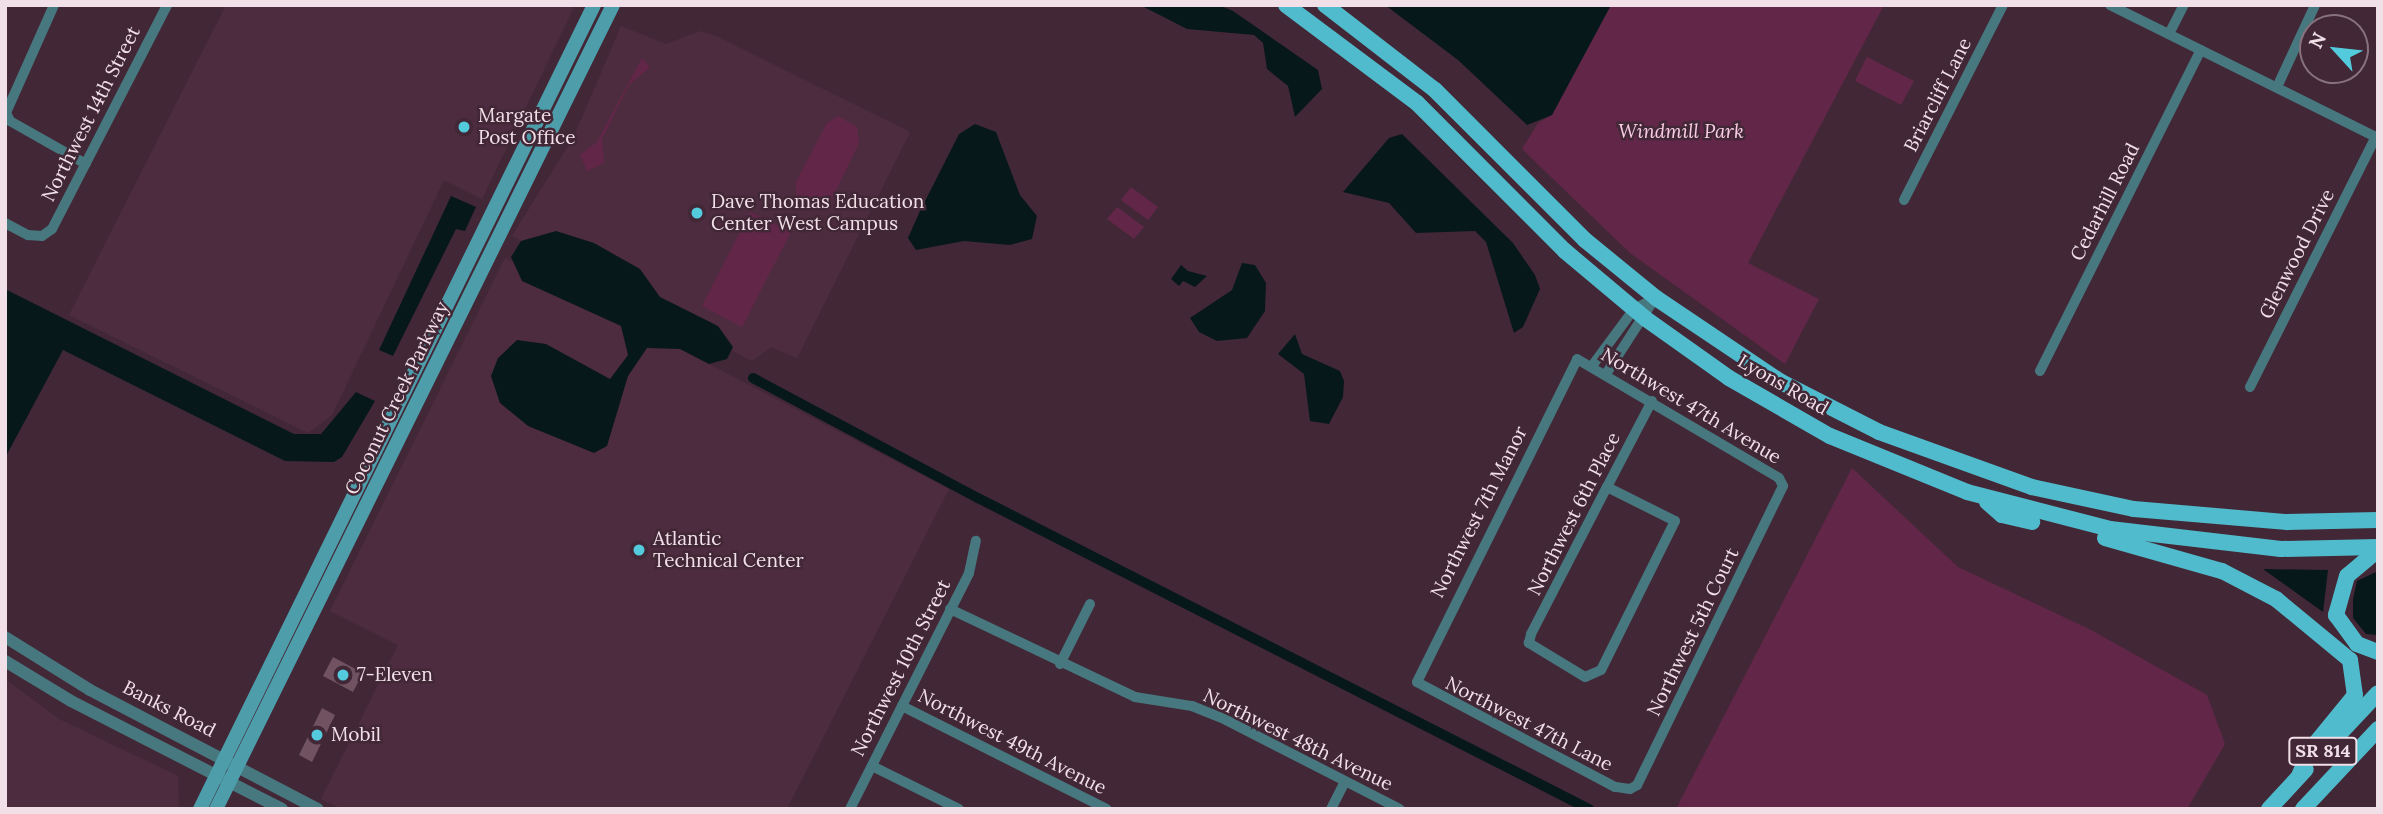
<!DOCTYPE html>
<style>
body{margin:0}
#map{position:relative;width:2383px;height:814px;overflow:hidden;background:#422836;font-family:Lora,serif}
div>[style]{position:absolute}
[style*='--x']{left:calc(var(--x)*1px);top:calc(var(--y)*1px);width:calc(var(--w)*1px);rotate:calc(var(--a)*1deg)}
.built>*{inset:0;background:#4e2c3f}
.green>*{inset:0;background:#622649}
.water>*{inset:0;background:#07181b}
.canal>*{height:10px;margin:-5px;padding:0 5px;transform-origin:5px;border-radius:5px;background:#07181b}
.building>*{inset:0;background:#705261}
.minor>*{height:10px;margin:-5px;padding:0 5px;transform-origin:5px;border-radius:5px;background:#47777f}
.tertiary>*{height:12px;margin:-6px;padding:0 6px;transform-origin:6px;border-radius:6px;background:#47777f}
.secondary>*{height:14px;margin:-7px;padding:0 7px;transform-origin:7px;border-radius:7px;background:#4e9dab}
.primary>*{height:16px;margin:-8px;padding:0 8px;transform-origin:8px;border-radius:8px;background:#50bbcc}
.dots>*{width:19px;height:19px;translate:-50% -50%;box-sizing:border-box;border:4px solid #422836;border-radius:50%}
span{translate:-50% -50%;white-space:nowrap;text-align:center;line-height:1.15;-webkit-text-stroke:5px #422836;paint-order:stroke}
.shield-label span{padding:2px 5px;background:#422836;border:2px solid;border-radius:5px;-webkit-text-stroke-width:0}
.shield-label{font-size:18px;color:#f2e0e9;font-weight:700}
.street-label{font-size:19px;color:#f2e0e9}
.poi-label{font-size:19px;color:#f2e0e9}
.left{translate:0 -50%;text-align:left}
.park-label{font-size:19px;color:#facde4;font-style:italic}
.frame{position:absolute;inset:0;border:7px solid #f2e0e9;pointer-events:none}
.north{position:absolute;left:2299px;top:14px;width:70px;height:70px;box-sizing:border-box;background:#422836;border:2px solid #88727e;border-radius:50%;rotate:297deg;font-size:19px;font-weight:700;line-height:28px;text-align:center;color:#f2e0e9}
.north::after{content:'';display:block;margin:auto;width:24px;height:32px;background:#54cadd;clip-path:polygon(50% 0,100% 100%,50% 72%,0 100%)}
</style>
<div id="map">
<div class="built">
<div style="clip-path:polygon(226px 5px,575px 5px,482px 199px,444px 180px,332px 415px,308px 433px,69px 315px)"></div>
<div style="clip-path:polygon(621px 26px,666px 44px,700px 31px,716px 36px,910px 132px,797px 358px,771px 347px,752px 361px,512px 236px,574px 136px)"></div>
<div style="clip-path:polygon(505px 258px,949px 489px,787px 809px,341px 809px,321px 799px,398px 645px,330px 611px)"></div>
<div style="clip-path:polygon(5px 679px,59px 719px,178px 776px,179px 809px,5px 809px)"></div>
</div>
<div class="green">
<div style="clip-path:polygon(1611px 5px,1884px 5px,1748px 263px,1819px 299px,1785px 364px,1630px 253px,1522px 149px,1538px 123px,1552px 115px)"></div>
<div style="clip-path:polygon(1867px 57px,1914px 81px,1901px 105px,1855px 81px)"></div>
<div style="clip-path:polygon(642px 58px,650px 67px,629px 85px,602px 139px,604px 163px,587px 171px,580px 155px,597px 142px)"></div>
<div style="clip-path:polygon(838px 116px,857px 127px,859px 143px,831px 201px,808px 210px,796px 200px,796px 182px,827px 123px)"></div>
<div style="clip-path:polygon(1131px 187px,1158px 207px,1148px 220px,1121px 200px)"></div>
<div style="clip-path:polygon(1117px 207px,1144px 227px,1134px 239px,1107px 219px)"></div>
<div style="clip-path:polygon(750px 212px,791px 232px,742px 327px,702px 306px)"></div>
<div style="clip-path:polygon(1852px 468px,1958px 567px,2091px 630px,2207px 695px,2225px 744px,2187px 809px,1676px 809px)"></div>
</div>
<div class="water">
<div style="clip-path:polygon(1140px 5px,1219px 5px,1233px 11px,1318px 70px,1322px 89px,1295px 117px,1288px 86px,1267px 69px,1263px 43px,1254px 35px,1187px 29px)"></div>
<div style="clip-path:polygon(1385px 5px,1611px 5px,1552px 115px,1527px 125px,1458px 60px)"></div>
<div style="clip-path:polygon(975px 124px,996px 132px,1020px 195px,1037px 216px,1032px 239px,1010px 245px,964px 241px,916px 250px,908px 238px,920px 211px,959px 134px)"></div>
<div style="clip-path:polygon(1402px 134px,1513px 243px,1535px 275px,1540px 289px,1523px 327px,1514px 333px,1486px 242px,1475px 231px,1416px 233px,1389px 203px,1343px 192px,1389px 138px)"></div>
<div style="clip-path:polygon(451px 196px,476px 207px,465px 231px,456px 229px,393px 356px,379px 350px)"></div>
<div style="clip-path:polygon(556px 231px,594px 243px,640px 269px,660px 297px,718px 326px,733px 347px,727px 359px,709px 364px,680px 349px,647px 348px,628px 376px,607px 446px,594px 453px,528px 426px,500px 403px,491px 376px,498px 358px,517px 340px,546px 344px,610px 379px,628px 355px,621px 326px,522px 281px,511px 257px,521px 241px)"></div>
<div style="clip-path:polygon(1242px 263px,1255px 265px,1266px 283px,1265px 311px,1247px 338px,1217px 341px,1199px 332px,1190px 318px,1232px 290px)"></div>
<div style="clip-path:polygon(1181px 265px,1188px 271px,1207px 276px,1195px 287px,1183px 281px,1179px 286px,1171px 279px)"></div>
<div style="clip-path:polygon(5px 289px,294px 434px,321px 434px,356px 392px,375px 401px,342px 457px,334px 462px,285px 461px,63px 350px,5px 458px)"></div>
<div style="clip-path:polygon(1295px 334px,1302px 354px,1340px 371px,1344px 381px,1343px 397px,1329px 424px,1310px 421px,1304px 374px,1278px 354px)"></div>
<div style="clip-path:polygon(2263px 569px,2328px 570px,2323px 612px)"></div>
<div style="clip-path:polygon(2378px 571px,2378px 635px,2366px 634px,2353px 618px,2353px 599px,2357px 581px)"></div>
</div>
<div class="canal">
<div style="--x:753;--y:378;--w:255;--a:28.1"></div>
<div style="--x:978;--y:498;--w:686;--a:26.98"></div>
</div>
<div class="building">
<div style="clip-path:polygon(333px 657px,363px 673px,353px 692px,323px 676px)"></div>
<div style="clip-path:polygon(322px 708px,335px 715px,312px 762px,299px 755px)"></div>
</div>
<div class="minor">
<div style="--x:54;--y:5;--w:118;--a:114"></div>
<div style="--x:6;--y:113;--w:9;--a:63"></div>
<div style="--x:10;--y:121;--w:87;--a:29.5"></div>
<div style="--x:2110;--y:5;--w:299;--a:26.4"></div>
<div style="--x:2169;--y:34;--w:33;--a:-63"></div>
<div style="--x:2277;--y:87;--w:90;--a:-65.1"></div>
<div style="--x:1904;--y:200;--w:219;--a:-63.1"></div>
<div style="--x:5;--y:223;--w:26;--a:28"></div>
<div style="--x:28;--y:235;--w:14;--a:4"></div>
<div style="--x:42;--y:236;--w:12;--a:-35"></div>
<div style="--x:52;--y:229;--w:252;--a:-62.8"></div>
<div style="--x:1577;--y:359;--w:234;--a:30.5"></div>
<div style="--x:1779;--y:478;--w:9;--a:63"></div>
<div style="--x:1783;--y:486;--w:333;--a:116"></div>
<div style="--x:1637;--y:785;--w:8;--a:150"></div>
<div style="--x:1630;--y:789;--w:15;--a:-172"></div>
<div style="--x:1615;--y:787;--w:224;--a:-152.1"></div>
<div style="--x:1417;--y:682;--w:360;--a:-63.6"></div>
<div style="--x:1592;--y:366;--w:71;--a:-53.6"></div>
<div style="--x:1634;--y:309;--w:25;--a:-27"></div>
<div style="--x:2040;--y:371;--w:359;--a:-63.4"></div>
<div style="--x:1606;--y:374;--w:90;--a:-57.2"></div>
<div style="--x:2250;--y:387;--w:280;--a:-63.3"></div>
<div style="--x:1607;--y:487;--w:76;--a:26.6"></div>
<div style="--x:1675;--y:521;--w:166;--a:116.4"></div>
<div style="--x:1601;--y:670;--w:17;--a:156"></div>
<div style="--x:1585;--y:677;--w:66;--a:-148.7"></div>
<div style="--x:1529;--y:643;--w:9;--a:-77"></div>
<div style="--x:1531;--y:634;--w:165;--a:-62.7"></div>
<div style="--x:1607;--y:487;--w:97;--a:-62.4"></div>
<div style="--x:950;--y:609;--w:205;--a:25.4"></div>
<div style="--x:1135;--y:697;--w:58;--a:9"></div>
<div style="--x:1192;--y:706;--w:37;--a:22"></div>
<div style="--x:1226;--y:720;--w:195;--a:27.1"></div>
<div style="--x:1060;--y:664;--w:67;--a:-63.4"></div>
<div style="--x:902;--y:706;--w:229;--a:26.7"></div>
<div style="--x:872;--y:766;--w:97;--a:26.3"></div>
<div style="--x:850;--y:809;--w:264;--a:-63.2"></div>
<div style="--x:969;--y:573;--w:33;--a:-78"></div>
<div style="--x:1331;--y:809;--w:31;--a:-63"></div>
</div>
<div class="tertiary">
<div style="--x:5;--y:637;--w:100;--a:31.9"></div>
<div style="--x:90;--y:690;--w:257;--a:27.6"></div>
<div style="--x:5;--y:661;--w:77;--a:31.2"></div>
<div style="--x:71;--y:701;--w:237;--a:27.1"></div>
</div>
<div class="secondary">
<div style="--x:200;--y:809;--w:895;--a:-63.89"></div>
<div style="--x:216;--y:809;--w:897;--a:-63.72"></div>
</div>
<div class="primary">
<div style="--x:1286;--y:5;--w:164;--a:36.8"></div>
<div style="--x:1417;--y:103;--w:209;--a:45"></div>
<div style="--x:1565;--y:251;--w:106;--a:40"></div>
<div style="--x:1646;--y:319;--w:102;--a:35.4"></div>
<div style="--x:1729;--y:378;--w:116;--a:29.9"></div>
<div style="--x:1830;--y:436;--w:148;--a:22.2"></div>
<div style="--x:1967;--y:492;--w:148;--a:14.5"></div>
<div style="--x:2110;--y:529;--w:172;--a:6.7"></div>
<div style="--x:2281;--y:549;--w:97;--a:-1.2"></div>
<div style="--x:1325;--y:5;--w:139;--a:37.7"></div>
<div style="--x:1435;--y:90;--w:212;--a:45"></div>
<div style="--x:1585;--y:240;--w:92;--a:39.2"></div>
<div style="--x:1656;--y:298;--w:151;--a:33.9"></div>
<div style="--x:1781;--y:382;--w:110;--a:27"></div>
<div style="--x:1879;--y:432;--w:163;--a:19.8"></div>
<div style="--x:2032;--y:487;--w:104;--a:12.2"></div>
<div style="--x:2134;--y:509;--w:154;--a:4.9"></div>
<div style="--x:2287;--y:522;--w:91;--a:-1.3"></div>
<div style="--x:1987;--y:502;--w:20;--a:41"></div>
<div style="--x:2002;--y:515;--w:31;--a:13"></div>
<div style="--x:2105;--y:538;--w:122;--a:15.8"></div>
<div style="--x:2222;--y:571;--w:61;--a:27.4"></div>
<div style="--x:2276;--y:599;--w:96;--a:39.5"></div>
<div style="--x:2350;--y:660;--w:35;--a:82"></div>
<div style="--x:2355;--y:695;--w:71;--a:129.3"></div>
<div style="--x:2310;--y:750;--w:28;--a:113"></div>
<div style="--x:2378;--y:550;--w:40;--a:140"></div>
<div style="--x:2347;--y:576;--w:41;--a:105.8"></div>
<div style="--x:2336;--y:615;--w:36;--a:54"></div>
<div style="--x:2357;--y:644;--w:22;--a:21"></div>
<div style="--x:2329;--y:745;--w:71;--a:-46.7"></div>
<div style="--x:2269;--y:809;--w:54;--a:-47.2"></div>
<div style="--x:2303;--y:809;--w:110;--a:-46.8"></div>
</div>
<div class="dots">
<div style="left:464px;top:127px;background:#54cadd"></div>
<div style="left:697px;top:213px;background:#54cadd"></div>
<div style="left:639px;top:550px;background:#54cadd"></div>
<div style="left:343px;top:675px;background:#54cadd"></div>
<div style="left:317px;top:735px;background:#54cadd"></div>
</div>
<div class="shield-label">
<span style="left:2323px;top:751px">SR 814</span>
</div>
<div class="street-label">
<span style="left:1938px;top:95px;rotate:-63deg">Briarcliff Lane</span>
<span style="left:91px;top:114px;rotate:-63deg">Northwest 14th Street</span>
<span style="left:2105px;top:202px;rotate:-63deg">Cedarhill Road</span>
<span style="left:2297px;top:254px;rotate:-63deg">Glenwood Drive</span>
<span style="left:1783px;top:385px;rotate:30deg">Lyons Road</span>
<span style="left:397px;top:398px;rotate:-64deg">Coconut Creek Parkway</span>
<span style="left:1691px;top:406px;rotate:31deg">Northwest 47th Avenue</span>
<span style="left:1479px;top:512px;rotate:-63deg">Northwest 7th Manor</span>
<span style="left:1574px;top:514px;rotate:-63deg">Northwest 6th Place</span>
<span style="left:1693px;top:632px;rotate:-64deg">Northwest 5th Court</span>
<span style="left:901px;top:668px;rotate:-63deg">Northwest 10th Street</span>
<span style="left:169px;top:709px;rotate:27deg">Banks Road</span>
<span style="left:1529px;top:724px;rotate:27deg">Northwest 47th Lane</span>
<span style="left:1298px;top:740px;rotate:26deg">Northwest 48th Avenue</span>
<span style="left:1012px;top:742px;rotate:27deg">Northwest 49th Avenue</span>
</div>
<div class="poi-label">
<span class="left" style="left:478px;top:127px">Margate<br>Post Office</span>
<span class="left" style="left:711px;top:213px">Dave Thomas Education<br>Center West Campus</span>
<span class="left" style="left:653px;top:550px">Atlantic<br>Technical Center</span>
<span class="left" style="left:357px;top:675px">7-Eleven</span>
<span class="left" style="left:331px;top:735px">Mobil</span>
</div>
<div class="park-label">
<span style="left:1681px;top:132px">Windmill Park</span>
</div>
<div class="frame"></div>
<div class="north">N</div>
</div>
